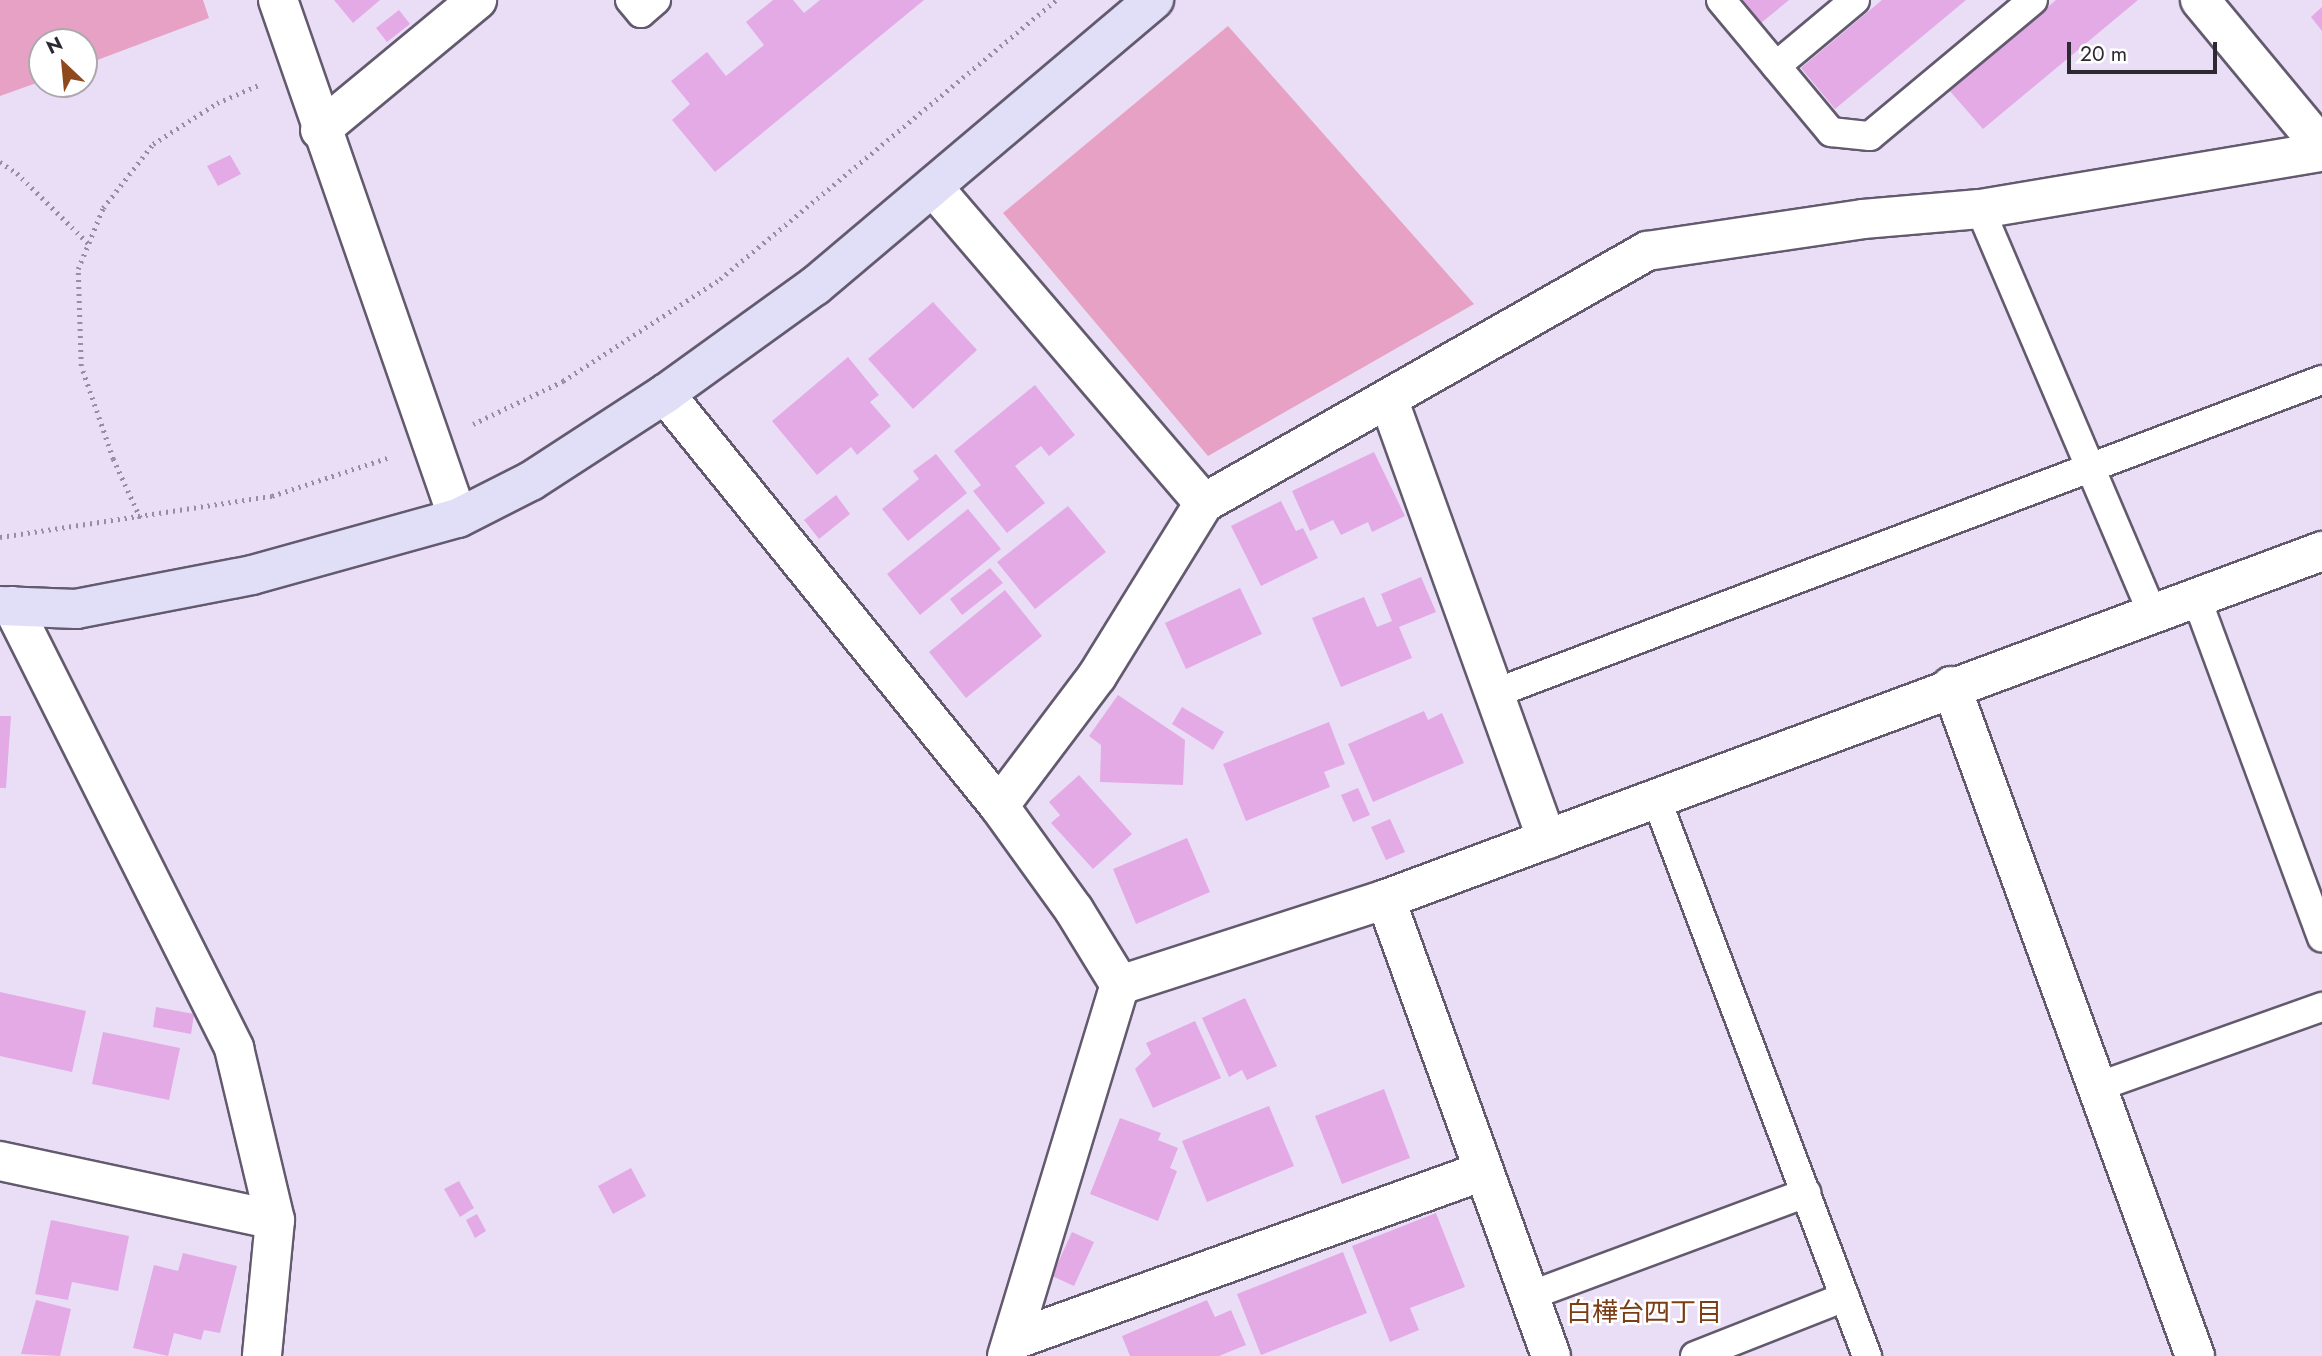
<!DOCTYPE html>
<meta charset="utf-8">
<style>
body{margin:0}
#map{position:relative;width:2322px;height:1356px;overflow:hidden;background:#e9def6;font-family:Jost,"Noto Sans JP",sans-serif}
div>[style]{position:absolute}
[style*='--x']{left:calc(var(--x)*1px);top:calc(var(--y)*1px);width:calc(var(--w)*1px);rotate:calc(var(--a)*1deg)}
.green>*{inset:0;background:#e6a1c5}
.building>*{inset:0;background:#e4aae5}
.path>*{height:4.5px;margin-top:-2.25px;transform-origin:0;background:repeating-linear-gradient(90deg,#968ea0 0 2px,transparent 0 7px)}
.roads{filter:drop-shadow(2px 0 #635a6e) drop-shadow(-2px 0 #635a6e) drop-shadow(0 2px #635a6e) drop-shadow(0 -2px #635a6e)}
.lane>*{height:28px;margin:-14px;padding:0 14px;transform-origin:14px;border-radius:14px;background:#fff}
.street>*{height:38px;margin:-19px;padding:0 19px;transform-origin:19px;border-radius:19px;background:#fff}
.secondary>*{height:38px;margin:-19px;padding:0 19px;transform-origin:19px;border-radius:19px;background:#e0dff7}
span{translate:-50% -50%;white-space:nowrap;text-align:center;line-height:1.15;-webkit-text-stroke:5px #fff;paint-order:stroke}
.neighbourhood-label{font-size:26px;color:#7b3d15}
.north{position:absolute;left:28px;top:28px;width:70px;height:70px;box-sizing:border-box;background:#fff;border:2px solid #aba9ad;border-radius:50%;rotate:334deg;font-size:19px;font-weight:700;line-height:28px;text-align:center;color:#2d2932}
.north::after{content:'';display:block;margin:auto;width:24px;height:32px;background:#8e491e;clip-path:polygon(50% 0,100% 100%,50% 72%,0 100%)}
.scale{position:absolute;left:2067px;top:42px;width:150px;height:32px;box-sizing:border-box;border:4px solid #2d2932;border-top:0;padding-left:9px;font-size:21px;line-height:24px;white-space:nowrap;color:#2d2932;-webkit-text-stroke:5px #fff;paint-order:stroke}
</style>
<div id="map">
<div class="green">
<div style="clip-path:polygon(0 0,203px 0,209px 18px,84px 65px,84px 42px,42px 42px,42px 81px,0 96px)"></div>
<div style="clip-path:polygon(1228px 26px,1474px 304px,1208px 456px,1003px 213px)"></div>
</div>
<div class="building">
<div style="clip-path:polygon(334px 0,380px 0,353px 23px)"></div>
<div style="clip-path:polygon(773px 0,793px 0,804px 13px,820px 0,924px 0,715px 172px,672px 120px,690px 104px,671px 81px,707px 52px,726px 76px,764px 45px,746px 22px)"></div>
<div style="clip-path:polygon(1743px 0,1789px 0,1761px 23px)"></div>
<div style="clip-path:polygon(1882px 0,1966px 0,1835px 109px,1801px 68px)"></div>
<div style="clip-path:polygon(2056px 0,2138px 0,1983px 129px,1949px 90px)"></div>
<div style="clip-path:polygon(2322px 7px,2322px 31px,2311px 17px)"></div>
<div style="clip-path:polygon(399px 10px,410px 24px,387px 42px,376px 28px)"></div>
<div style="clip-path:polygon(230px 155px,241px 174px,218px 186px,207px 166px)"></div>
<div style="clip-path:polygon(933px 302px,977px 350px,913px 409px,868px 359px)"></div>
<div style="clip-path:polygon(848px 357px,879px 395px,870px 402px,891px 426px,857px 455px,851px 447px,817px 475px,772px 421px)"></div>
<div style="clip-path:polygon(1035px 385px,1075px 435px,1049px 456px,1041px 446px,1015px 466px,1045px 503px,1007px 533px,973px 491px,981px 485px,954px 451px)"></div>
<div style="clip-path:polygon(1374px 452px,1405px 516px,1372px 532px,1368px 522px,1341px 535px,1333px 520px,1310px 531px,1292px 491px)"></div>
<div style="clip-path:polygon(936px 454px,967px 493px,908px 541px,882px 509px,919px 479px,913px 471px)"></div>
<div style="clip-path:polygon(836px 495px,850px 514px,819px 539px,804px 520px)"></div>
<div style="clip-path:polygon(1281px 501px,1296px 531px,1303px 528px,1318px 558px,1261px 586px,1231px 526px)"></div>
<div style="clip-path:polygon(1068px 506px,1106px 552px,1035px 609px,997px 562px)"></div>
<div style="clip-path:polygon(968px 509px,1001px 549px,920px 615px,887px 574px)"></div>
<div style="clip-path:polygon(990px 568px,1003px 583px,962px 615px,950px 599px)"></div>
<div style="clip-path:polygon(1421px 577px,1436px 612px,1399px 627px,1412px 658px,1341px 687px,1312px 618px,1364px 597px,1377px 627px,1392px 621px,1381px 594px)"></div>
<div style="clip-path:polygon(1240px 588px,1262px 634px,1186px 669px,1165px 623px)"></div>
<div style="clip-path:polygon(1005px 590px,1042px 636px,966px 698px,929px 652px)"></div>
<div style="clip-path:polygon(1118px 695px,1185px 740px,1183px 785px,1100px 782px,1101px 745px,1089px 736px)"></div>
<div style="clip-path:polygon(1182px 707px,1224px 732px,1213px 750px,1172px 724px)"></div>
<div style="clip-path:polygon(1424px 711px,1428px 720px,1442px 713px,1464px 763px,1373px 802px,1348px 744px)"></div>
<div style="clip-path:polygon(0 716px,11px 716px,6px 788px,0 788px)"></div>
<div style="clip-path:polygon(1329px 722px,1345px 764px,1324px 772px,1330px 787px,1246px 821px,1223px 764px)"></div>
<div style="clip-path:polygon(1079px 775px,1132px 834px,1093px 869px,1051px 823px,1060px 815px,1049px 802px)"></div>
<div style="clip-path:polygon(1358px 788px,1370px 815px,1353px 822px,1341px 795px)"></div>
<div style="clip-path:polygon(1390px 819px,1405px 852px,1386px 860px,1371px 827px)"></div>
<div style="clip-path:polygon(1187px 838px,1210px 892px,1136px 924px,1113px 869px)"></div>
<div style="clip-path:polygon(0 992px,86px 1011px,72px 1072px,0 1056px)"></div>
<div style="clip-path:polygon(1245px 998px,1277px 1066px,1247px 1080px,1242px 1070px,1229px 1077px,1202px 1018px)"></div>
<div style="clip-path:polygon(156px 1007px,194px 1014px,191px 1034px,153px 1027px)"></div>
<div style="clip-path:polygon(1195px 1021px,1221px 1078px,1153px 1108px,1135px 1069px,1151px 1054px,1146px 1043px)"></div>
<div style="clip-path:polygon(103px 1032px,180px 1048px,169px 1100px,92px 1084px)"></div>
<div style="clip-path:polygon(1384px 1089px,1410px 1158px,1342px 1184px,1315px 1116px)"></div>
<div style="clip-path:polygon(1269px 1106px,1294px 1166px,1207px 1202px,1182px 1141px)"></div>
<div style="clip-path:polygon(1120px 1118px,1161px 1133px,1158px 1140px,1178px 1148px,1170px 1168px,1177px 1171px,1158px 1221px,1090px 1194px)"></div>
<div style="clip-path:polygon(631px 1168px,646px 1196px,613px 1214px,598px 1186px)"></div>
<div style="clip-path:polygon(459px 1181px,474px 1208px,460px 1217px,444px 1189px)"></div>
<div style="clip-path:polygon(1436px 1213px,1465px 1287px,1410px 1308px,1419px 1330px,1390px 1342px,1352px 1246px)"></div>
<div style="clip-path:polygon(477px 1214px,486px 1231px,475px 1238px,466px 1220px)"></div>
<div style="clip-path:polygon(51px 1220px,129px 1236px,118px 1291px,72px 1282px,68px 1300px,35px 1294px)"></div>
<div style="clip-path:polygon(1072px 1232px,1094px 1242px,1074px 1286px,1052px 1276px)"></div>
<div style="clip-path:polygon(1343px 1252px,1367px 1313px,1261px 1355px,1237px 1294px)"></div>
<div style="clip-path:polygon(183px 1253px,237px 1266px,220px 1333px,204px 1330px,201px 1340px,174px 1333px,168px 1356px,133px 1348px,154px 1265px,178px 1271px)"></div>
<div style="clip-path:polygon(36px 1300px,71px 1309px,60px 1356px,21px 1354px)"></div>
<div style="clip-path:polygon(1207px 1300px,1215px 1317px,1231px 1310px,1246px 1345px,1219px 1356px,1130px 1356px,1122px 1336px)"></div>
</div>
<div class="path">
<div style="--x:0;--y:162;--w:20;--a:33"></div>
<div style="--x:17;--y:173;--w:100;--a:44.6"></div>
<div style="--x:473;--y:424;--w:100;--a:-25.5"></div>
<div style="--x:563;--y:381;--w:187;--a:-33"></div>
<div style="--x:720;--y:279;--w:437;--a:-39.7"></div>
<div style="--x:140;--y:518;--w:65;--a:-114.6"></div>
<div style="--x:113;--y:459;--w:98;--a:-109"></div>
<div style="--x:81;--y:366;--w:97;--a:-91.8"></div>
<div style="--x:78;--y:269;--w:66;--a:-67.7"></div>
<div style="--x:103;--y:208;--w:81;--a:-52"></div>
<div style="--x:153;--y:144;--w:76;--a:-32.6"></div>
<div style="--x:217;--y:103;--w:48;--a:-23.4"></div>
<div style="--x:0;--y:537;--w:275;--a:-8.6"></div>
<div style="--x:272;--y:496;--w:124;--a:-18.3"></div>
</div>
<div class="roads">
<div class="lane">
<div style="--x:630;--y:0;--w:17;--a:50"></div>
<div style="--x:641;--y:13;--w:20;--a:-41"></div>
<div style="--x:1721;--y:0;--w:172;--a:50.2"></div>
<div style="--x:1831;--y:132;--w:39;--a:6"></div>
<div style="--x:1870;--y:136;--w:212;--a:-39.8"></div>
<div style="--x:1776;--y:66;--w:103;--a:-39.9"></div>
<div style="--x:1980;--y:209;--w:439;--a:66.9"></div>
<div style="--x:2196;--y:597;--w:363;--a:69.7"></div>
<div style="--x:1493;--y:694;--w:886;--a:-20.75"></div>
<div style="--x:1656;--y:798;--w:597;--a:69.29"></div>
<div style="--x:2097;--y:1087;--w:239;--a:-19.6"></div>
<div style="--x:1529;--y:1296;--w:296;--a:-20.4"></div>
<div style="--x:1695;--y:1356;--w:161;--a:-21.5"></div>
</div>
<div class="street">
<div style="--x:278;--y:0;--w:548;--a:70.84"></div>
<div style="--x:2200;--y:0;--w:191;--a:50.3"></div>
<div style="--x:320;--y:130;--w:204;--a:-39.6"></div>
<div style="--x:933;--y:187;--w:416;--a:49.4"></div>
<div style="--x:665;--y:394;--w:530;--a:50.97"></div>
<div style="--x:1389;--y:401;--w:466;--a:70.2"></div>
<div style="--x:12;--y:606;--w:495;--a:63.3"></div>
<div style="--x:234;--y:1048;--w:177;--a:76.6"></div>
<div style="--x:275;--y:1220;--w:137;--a:95.5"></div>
<div style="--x:1951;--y:686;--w:713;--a:69.99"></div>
<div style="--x:1120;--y:985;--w:280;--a:-17.9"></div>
<div style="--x:0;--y:1161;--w:281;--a:12.1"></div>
<div style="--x:1014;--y:1340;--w:499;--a:-19.8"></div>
<div style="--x:1007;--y:1356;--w:388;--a:-73.1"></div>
<div style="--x:1120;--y:985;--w:88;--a:-121.5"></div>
<div style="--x:1074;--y:910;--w:128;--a:-125.8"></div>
<div style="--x:999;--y:806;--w:163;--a:-53"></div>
<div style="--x:1097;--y:676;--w:203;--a:-58.3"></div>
<div style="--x:1204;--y:503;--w:510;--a:-29.63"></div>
<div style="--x:1647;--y:251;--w:218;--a:-8.4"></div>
<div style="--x:1863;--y:219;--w:117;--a:-4.9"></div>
<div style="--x:1980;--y:209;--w:347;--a:-9.5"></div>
<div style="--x:1551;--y:1356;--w:486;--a:-109.9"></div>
<div style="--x:1386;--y:899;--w:999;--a:-20.39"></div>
</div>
<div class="secondary">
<div style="--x:0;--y:606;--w:76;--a:2.3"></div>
<div style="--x:76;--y:609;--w:179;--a:-10.9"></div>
<div style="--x:252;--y:575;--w:214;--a:-15.5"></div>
<div style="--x:458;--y:518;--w:82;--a:-26.9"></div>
<div style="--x:531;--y:481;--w:160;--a:-33"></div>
<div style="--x:665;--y:394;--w:185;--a:-35.8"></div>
<div style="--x:815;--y:286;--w:444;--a:-40.2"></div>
</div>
</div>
<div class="neighbourhood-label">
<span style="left:1644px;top:1313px">白樺台四丁目</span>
</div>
<div class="north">N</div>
<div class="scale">20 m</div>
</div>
